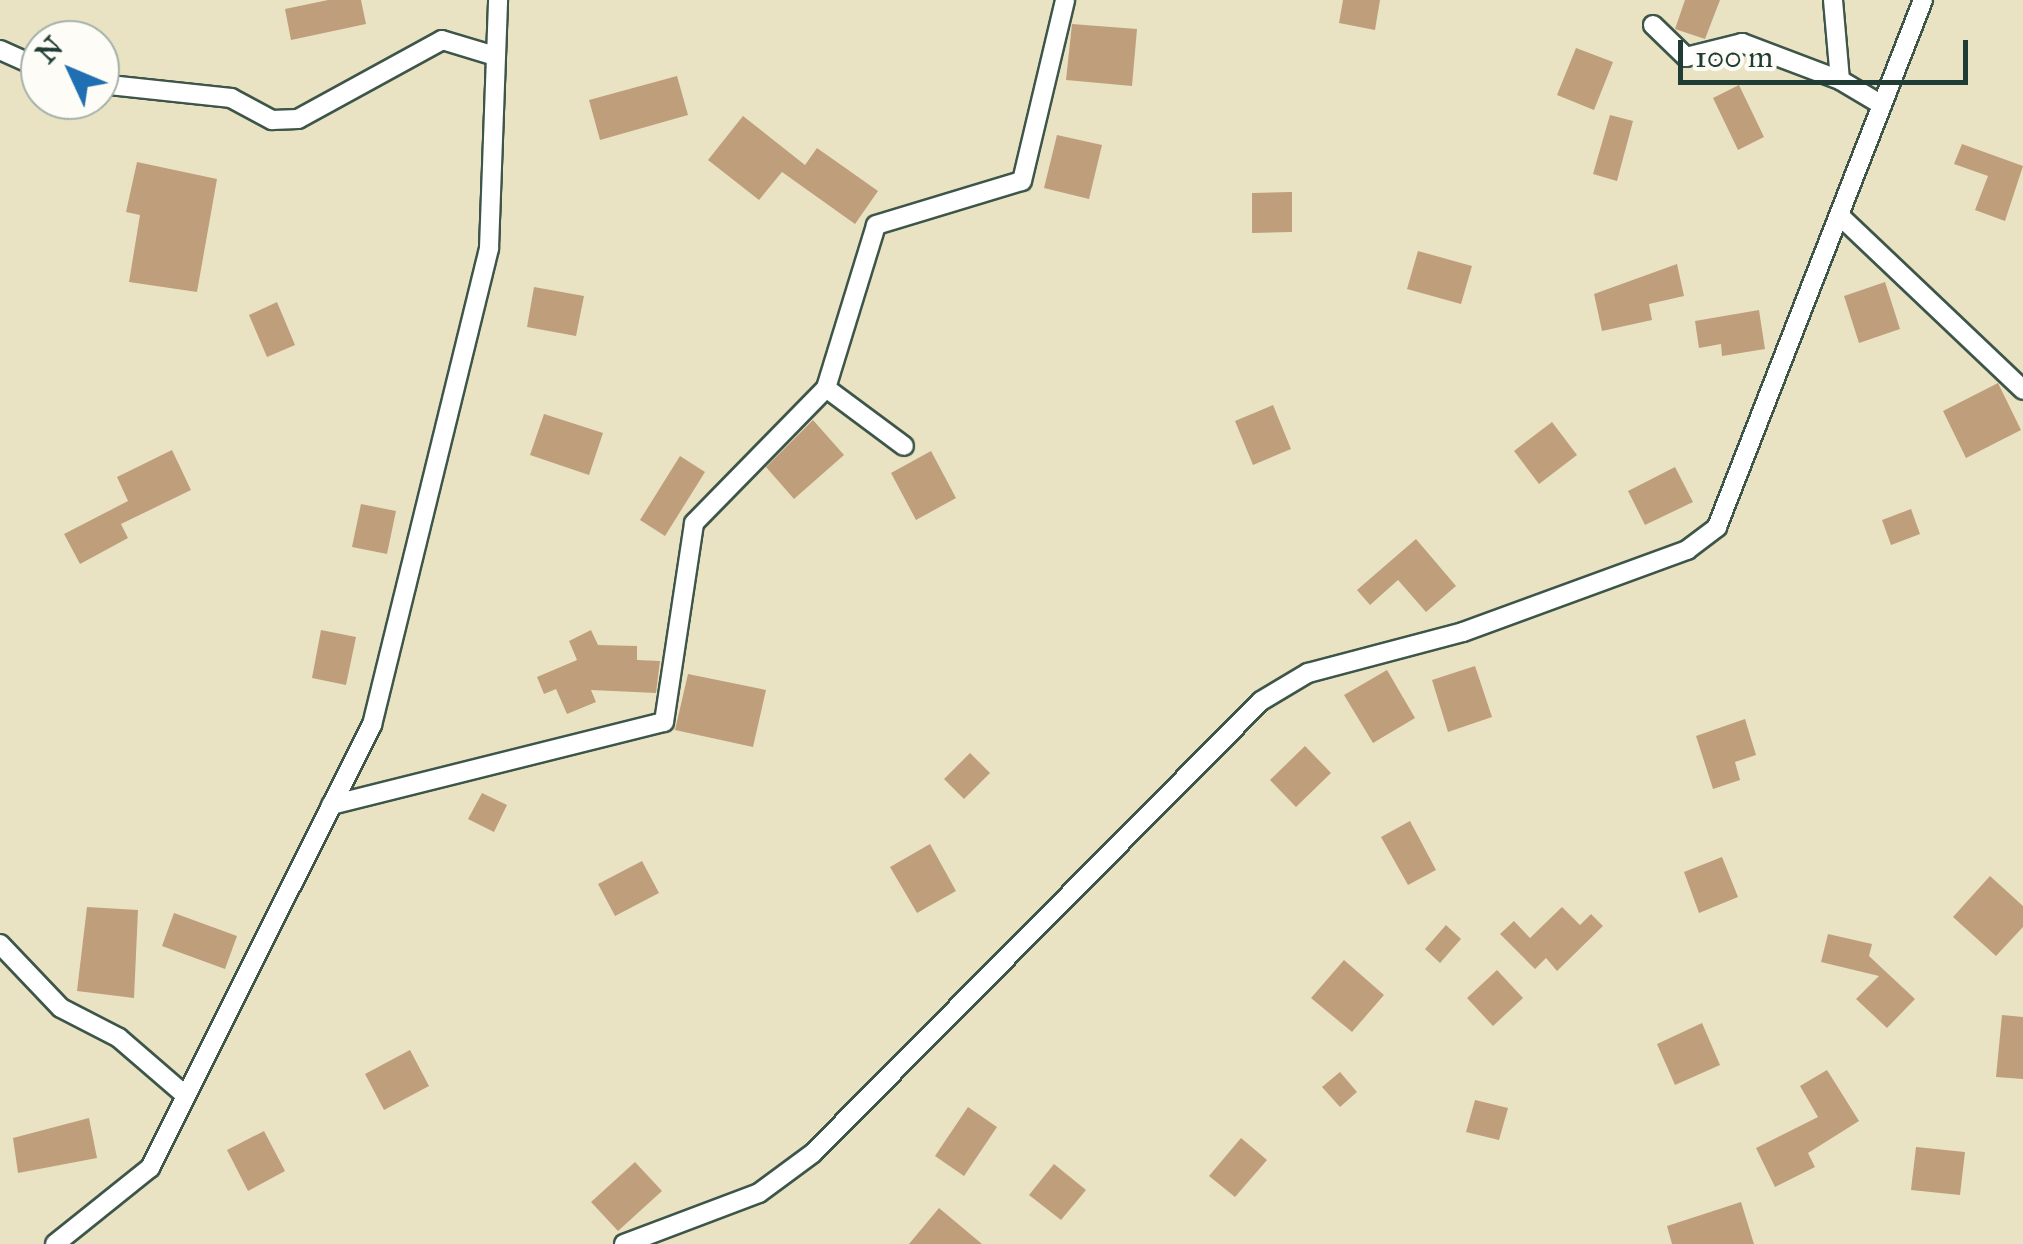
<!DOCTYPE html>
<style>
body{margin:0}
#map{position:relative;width:2023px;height:1244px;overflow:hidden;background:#eae3c3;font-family:"IM FELL Great Primer",serif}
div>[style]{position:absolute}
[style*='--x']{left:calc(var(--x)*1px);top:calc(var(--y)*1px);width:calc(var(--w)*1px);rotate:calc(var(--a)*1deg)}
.building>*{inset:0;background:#bf9e7c}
.roads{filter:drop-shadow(2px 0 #3d5649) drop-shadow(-2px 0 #3d5649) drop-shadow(0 2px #3d5649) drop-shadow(0 -2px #3d5649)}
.street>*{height:18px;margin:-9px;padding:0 9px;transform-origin:9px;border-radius:9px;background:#fff}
span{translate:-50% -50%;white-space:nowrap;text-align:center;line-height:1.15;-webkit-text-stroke:9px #fdfcf7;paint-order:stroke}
.north{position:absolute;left:20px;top:20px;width:100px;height:100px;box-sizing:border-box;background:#fdfcf7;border:2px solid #a4b0a9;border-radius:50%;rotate:314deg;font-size:28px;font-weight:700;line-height:40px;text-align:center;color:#1f3d34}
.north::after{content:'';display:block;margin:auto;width:35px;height:45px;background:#1f6fb2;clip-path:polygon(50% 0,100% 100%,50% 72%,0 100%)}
.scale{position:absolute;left:1678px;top:40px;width:290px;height:45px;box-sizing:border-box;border:5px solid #1f3d34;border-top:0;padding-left:12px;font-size:30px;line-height:35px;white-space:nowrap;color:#1f3d34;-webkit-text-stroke:8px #fdfcf7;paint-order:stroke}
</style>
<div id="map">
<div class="building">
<div style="clip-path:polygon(328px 0,361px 0,366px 24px,291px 40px,285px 9px)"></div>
<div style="clip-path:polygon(1343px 0,1380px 0,1375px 30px,1339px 23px)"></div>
<div style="clip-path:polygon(1685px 0,1720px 0,1705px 39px,1675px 29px)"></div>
<div style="clip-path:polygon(1072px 24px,1137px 29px,1132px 86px,1066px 80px)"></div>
<div style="clip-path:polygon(1576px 48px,1613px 62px,1594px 110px,1557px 95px)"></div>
<div style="clip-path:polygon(677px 76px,688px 115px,600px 140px,589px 100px)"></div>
<div style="clip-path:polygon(1739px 85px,1764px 137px,1738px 150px,1713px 98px)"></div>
<div style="clip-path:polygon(1610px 115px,1633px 121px,1617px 181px,1593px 174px)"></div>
<div style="clip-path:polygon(743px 116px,805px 165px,817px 148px,878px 191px,855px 224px,782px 172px,759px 200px,708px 160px)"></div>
<div style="clip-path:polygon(1057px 135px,1102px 145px,1089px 199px,1044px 188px)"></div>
<div style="clip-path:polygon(1962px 144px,2023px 166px,2005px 221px,1975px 210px,1988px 176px,1954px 164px)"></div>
<div style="clip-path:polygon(137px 162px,217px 179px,197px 292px,129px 282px,140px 215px,126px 212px)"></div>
<div style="clip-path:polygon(1292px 192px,1292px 232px,1252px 233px,1252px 193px)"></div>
<div style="clip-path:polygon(1418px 251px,1472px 266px,1461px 304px,1407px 289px)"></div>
<div style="clip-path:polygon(1677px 264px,1684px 296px,1649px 304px,1652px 320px,1602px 331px,1594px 294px)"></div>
<div style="clip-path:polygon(1885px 282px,1900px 329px,1859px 343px,1844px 296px)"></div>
<div style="clip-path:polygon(534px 287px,584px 296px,576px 336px,527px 327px)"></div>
<div style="clip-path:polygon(277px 302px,295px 345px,267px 357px,249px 315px)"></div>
<div style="clip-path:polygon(1759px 310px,1765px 349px,1722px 356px,1721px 344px,1699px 348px,1695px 321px)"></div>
<div style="clip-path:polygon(1998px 383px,2021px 430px,1966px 458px,1943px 411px)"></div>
<div style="clip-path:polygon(1273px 405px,1291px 449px,1253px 465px,1235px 421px)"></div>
<div style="clip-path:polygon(544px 414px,603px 433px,589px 475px,530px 455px)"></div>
<div style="clip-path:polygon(813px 420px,844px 455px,794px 499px,766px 467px)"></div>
<div style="clip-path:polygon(1552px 422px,1577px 455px,1539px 484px,1514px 451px)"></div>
<div style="clip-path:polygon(172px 450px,191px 490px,121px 524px,128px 538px,80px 564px,64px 534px,128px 501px,117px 477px)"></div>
<div style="clip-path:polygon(931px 451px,956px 498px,916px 520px,891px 473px)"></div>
<div style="clip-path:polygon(680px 456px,705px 472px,665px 536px,640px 520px)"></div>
<div style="clip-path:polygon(1675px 467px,1693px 502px,1645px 525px,1628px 491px)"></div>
<div style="clip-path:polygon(361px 504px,396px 511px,387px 554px,352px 547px)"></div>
<div style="clip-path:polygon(1911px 509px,1920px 534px,1891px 545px,1882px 520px)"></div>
<div style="clip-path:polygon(1416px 539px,1456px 586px,1426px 612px,1398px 580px,1370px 605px,1357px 590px)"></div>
<div style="clip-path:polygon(321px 630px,356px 637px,346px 685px,312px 678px)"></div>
<div style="clip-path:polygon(591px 630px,598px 645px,637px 646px,637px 660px,660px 661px,656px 693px,591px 690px,596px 702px,567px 714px,556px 689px,544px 694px,537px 677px,577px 660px,569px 641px)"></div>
<div style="clip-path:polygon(1475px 666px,1492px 717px,1448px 732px,1432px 680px)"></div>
<div style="clip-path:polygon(1387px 670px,1415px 718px,1373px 743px,1344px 695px)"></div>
<div style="clip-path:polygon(688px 674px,766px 690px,753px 747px,675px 730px)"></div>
<div style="clip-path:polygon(1745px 719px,1756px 755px,1735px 762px,1740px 780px,1713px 789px,1696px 736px)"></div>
<div style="clip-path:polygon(1305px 746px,1331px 773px,1296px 807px,1270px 780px)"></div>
<div style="clip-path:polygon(970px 753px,990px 773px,964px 799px,944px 779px)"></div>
<div style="clip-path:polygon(482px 793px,507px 805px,494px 832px,468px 819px)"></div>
<div style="clip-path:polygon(1410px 821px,1436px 870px,1408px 885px,1381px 837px)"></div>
<div style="clip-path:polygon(930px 844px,956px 891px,917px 913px,890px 867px)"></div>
<div style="clip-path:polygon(1722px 857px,1738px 897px,1699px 913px,1684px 872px)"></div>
<div style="clip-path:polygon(642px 861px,659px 893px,615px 916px,598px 884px)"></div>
<div style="clip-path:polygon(1990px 876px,2023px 906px,2023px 927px,1996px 956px,1953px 917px)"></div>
<div style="clip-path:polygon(87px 907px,138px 910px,134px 998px,77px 991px)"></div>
<div style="clip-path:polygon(1562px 907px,1580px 925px,1591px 914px,1603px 926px,1557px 971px,1546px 958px,1535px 969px,1500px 934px,1514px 921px,1530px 938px)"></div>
<div style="clip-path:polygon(174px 913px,237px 936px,225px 969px,162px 946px)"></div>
<div style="clip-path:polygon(1446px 925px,1461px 939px,1440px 963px,1425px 949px)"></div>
<div style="clip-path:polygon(1828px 934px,1872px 944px,1869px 956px,1915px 999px,1887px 1028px,1856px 999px,1879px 976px,1821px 962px)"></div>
<div style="clip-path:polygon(1344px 960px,1384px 995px,1352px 1032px,1311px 998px)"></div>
<div style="clip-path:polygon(1497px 970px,1523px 998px,1493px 1026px,1467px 998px)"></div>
<div style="clip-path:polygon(2002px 1015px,2023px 1017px,2023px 1079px,1996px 1077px)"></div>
<div style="clip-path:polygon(1702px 1023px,1720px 1065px,1675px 1085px,1657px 1044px)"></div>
<div style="clip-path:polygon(410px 1050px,429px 1086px,384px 1110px,365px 1074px)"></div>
<div style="clip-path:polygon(1827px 1070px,1859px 1121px,1808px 1153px,1815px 1167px,1775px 1187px,1756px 1148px,1818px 1117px,1800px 1086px)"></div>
<div style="clip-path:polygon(1340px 1072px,1357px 1092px,1340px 1107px,1322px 1087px)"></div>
<div style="clip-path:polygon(1475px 1100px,1508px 1108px,1499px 1140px,1466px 1132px)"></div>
<div style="clip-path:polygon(968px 1107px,997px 1127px,964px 1176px,935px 1156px)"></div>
<div style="clip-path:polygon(89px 1118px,97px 1158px,18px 1173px,13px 1138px)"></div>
<div style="clip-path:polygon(264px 1131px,285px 1171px,248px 1191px,227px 1150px)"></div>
<div style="clip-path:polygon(1241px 1138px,1267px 1160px,1235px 1197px,1209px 1176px)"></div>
<div style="clip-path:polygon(1916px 1147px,1965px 1152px,1960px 1195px,1911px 1190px)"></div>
<div style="clip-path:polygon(635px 1162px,662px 1191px,618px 1231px,591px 1202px)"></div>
<div style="clip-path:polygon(1054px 1164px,1086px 1190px,1061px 1220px,1029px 1195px)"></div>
<div style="clip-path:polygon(1741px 1202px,1754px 1244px,1672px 1244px,1667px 1226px)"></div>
<div style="clip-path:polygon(939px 1208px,982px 1244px,909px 1244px)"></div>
</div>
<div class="roads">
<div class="street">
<div style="--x:1833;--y:0;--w:80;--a:85"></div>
<div style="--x:1840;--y:80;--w:49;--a:30.8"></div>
<div style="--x:1653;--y:25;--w:46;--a:44.1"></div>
<div style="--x:1686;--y:57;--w:58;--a:-14"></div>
<div style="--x:1742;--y:43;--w:105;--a:20.7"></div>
<div style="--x:0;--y:50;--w:44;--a:24.2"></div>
<div style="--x:100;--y:84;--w:132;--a:6.1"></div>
<div style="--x:231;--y:98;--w:47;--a:28.2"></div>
<div style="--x:272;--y:120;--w:26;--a:-2"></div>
<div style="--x:298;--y:119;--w:164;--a:-28.7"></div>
<div style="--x:442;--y:40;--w:55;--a:16.8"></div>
<div style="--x:1841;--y:217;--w:251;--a:43.5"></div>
<div style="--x:826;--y:388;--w:97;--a:36.6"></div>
<div style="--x:331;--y:805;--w:343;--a:-14"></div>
<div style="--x:664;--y:722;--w:201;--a:-81.4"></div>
<div style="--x:694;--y:523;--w:189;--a:-45.6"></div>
<div style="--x:826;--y:388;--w:170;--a:-72.9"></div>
<div style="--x:876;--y:225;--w:152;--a:-16.8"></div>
<div style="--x:1022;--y:181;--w:186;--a:-76.6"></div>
<div style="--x:0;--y:944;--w:88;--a:46.4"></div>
<div style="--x:61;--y:1008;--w:65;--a:27.3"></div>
<div style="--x:119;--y:1038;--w:87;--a:40.8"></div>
<div style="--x:55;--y:1244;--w:122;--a:-38.7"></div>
<div style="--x:150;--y:1168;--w:496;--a:-63.4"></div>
<div style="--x:372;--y:725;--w:491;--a:-76.2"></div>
<div style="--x:489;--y:248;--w:248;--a:-87.9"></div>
<div style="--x:624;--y:1244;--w:144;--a:-20.7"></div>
<div style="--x:759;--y:1193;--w:67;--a:-36.5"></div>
<div style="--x:813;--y:1153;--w:636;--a:-45.25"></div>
<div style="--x:1261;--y:701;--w:55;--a:-30.8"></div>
<div style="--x:1308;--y:673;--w:160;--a:-14.8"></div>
<div style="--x:1463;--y:632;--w:239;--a:-20.1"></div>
<div style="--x:1687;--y:550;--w:38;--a:-37"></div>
<div style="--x:1717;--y:527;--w:566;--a:-68.65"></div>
</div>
</div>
<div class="north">N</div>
<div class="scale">100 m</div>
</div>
